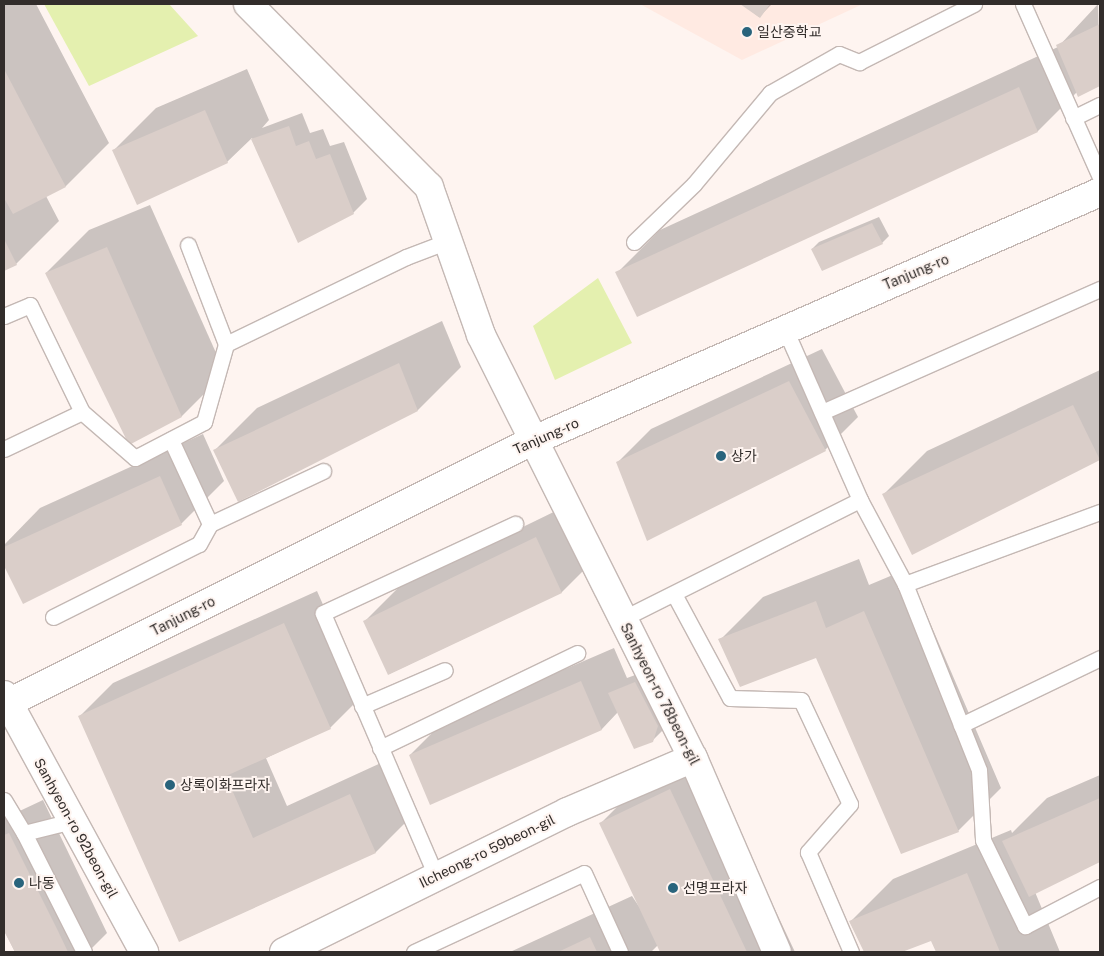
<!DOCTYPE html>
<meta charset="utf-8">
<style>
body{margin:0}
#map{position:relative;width:1104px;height:956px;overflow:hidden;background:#fef4f0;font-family:"Public Sans","Noto Sans KR",sans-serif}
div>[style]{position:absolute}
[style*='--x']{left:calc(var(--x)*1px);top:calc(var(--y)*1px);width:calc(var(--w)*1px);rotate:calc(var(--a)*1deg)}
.built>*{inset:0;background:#ffeae2}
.green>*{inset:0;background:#e4f0af}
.shadow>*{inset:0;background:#0003}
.building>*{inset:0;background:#dacec9}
.roads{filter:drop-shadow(1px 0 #c4b8b4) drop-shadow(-1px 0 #c4b8b4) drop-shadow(0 1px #c4b8b4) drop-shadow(0 -1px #c4b8b4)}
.service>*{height:15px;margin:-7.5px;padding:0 7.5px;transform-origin:7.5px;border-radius:7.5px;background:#fff}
.minor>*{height:28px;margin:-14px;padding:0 14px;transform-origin:14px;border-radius:14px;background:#fff}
.secondary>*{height:28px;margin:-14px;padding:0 14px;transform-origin:14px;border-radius:14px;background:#fff}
.dots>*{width:14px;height:14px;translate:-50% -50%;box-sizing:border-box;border:2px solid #fef4f0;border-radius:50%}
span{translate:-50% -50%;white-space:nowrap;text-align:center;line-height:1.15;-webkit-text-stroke:4px #fef4f0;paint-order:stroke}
.poi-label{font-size:14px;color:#322d2b}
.left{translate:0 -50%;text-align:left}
.street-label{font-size:14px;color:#322d2b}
.frame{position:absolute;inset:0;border:5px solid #322d2b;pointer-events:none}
</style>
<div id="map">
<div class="built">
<div style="clip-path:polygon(640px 4px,863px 4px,742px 60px)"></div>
</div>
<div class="green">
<div style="clip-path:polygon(44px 4px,169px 4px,198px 36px,89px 86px)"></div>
<div style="clip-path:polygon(598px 278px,632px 343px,555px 380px,533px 326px)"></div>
</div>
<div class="shadow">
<div style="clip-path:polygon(4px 4px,36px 4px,109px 143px,66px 186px,46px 196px,59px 221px,16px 264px,4px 270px)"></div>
<div style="clip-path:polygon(742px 4px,772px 4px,759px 17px)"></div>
<div style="clip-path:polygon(1098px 4px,1100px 85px,1079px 95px,1077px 92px,1038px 131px,617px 273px,660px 230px,1058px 47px)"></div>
<div style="clip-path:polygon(247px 69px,269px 120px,262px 128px,302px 113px,310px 133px,323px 129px,330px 146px,344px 142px,367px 199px,353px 213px,299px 241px,252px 138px,227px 162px,114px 150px,156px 108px)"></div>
<div style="clip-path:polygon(150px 205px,225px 373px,182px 416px,130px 443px,46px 273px,89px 230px)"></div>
<div style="clip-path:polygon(879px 217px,889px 236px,882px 243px,822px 270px,812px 249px,819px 242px)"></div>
<div style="clip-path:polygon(442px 321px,461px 367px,418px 410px,214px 451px,257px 408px)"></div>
<div style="clip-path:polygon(822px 349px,858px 417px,825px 450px,618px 462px,651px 429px)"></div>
<div style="clip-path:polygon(1100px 370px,1100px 459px,912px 553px,884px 494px,927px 451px)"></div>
<div style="clip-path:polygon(203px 434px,224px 481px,181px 524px,24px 602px,4px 563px,4px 545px,40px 508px)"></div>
<div style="clip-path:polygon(570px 504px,595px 559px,562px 592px,389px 674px,365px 621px,398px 588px)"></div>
<div style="clip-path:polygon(859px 559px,869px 585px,907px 569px,1001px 788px,958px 831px,817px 656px,720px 640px,763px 597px)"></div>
<div style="clip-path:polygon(317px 591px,363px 695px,330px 728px,266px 758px,287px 806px,383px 762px,409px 819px,376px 852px,180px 941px,80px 716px,113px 683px)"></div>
<div style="clip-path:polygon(614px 648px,627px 678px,649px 670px,666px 727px,652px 741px,618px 712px,602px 729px,430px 803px,410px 755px,443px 722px)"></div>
<div style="clip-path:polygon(703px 757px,795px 952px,661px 952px,658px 945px,651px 952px,510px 952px,632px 896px,642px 911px,601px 823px,634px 790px)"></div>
<div style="clip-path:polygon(1100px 775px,1100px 861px,1035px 892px,1060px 952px,937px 952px,931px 939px,899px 952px,865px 952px,850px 922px,893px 879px,1011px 830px,1012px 833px,1047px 798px)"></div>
<div style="clip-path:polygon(43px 800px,107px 933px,88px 952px,15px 952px,4px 930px,4px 806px,9px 816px)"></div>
</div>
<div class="building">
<div style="clip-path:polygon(740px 4px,770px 4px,760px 18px)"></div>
<div style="clip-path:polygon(1100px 24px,1100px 86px,1078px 97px,1056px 45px)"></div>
<div style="clip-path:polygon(4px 69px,66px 187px,13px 214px,4px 198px)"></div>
<div style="clip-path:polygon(1019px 87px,1038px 132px,637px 317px,615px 272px)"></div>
<div style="clip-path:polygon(205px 110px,228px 163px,137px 205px,112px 150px)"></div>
<div style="clip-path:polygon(289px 126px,296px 146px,309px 141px,316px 159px,330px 154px,354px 214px,298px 243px,251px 139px)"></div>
<div style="clip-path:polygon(872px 223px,883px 244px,822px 271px,811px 249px)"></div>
<div style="clip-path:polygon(4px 239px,17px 265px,4px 271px)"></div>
<div style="clip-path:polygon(107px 247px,182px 417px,129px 445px,45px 273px)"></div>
<div style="clip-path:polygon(399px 363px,418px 411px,238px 502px,213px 450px)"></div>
<div style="clip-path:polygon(789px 381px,826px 451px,647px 541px,616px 462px)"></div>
<div style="clip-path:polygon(1073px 405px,1100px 460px,912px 555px,882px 494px)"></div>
<div style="clip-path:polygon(160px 476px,182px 525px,23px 604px,4px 566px,4px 547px)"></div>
<div style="clip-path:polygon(536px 537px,562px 593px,388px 675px,363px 621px)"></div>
<div style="clip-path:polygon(816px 601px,826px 628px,864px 611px,959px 832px,901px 854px,816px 658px,740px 687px,718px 639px)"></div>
<div style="clip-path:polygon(284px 623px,331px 729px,226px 776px,253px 838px,350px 794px,376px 853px,179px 942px,78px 716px)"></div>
<div style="clip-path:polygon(581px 681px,602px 730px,430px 805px,409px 755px)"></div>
<div style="clip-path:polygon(635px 682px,658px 726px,653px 742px,634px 749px,608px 693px)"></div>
<div style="clip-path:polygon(670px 789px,747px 952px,660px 952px,599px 823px)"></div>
<div style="clip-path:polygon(1100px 798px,1100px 862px,1029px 897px,1002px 841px)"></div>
<div style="clip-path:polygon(9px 833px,58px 931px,68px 952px,15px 952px,4px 931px,4px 835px)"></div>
<div style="clip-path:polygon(967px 873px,1000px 952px,936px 952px,931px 941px,902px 952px,864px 952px,849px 921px)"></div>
<div style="clip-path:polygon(590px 937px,597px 952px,558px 952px)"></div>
</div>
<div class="roads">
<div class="service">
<div style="--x:1023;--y:4;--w:189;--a:66"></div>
<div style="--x:1073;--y:118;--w:30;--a:-26"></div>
<div style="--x:634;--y:242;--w:83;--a:-44"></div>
<div style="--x:694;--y:184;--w:119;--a:-50.1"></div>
<div style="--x:770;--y:93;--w:79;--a:-29.5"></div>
<div style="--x:839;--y:54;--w:22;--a:22"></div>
<div style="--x:859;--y:62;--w:129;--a:-26.8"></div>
<div style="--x:188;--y:245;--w:106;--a:69"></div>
<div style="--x:4;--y:316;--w:28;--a:-23"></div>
<div style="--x:30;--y:305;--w:119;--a:64.1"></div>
<div style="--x:82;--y:412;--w:70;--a:41"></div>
<div style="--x:135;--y:458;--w:78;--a:-27.6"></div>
<div style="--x:204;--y:422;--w:81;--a:-74.2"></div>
<div style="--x:226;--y:344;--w:200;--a:-25.8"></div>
<div style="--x:406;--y:257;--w:45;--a:-20.9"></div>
<div style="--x:785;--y:329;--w:187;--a:66.3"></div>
<div style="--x:860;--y:500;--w:95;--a:61.8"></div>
<div style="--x:905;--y:584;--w:200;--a:68.3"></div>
<div style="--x:979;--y:770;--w:70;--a:86.7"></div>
<div style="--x:983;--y:840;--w:96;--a:64"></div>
<div style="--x:1025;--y:926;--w:85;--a:-27.5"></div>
<div style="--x:822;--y:412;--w:304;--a:-23.9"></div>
<div style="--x:4;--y:449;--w:86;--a:-25.4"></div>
<div style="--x:210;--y:524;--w:125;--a:-25.1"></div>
<div style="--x:905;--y:584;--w:208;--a:-20.3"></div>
<div style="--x:674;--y:594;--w:118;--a:61.7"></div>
<div style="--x:730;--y:698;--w:71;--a:1.6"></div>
<div style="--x:801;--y:700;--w:115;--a:64.8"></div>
<div style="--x:850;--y:804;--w:64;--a:131.2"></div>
<div style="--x:808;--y:852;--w:109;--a:66.7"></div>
<div style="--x:53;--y:617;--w:163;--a:-26.6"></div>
<div style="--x:199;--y:544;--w:23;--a:-61"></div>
<div style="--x:210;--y:524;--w:93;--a:-114.9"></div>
<div style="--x:622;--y:619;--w:266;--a:-26.6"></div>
<div style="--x:362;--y:706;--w:90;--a:-23.4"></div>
<div style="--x:961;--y:725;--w:154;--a:-25.7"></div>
<div style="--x:380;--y:748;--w:219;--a:-25.7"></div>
<div style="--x:4;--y:800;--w:39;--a:59"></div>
<div style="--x:24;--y:833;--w:133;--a:63.2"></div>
<div style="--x:24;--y:833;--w:49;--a:-14"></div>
<div style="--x:436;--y:876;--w:286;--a:-113.3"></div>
<div style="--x:323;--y:613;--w:212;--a:-24.9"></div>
<div style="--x:414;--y:952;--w:187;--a:-24.9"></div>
<div style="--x:584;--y:873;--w:87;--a:65.5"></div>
</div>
<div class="minor">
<div style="--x:248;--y:4;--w:257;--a:45.3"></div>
<div style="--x:429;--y:187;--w:157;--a:70.6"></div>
<div style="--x:481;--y:335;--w:473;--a:63.4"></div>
<div style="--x:693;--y:758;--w:211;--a:66.6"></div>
<div style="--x:4;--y:695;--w:293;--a:61.4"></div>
<div style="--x:284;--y:952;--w:316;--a:-26.3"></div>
<div style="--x:567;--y:812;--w:137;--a:-23.2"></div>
</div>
<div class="secondary">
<div style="--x:4;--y:705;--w:590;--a:-26.57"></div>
<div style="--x:532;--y:441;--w:620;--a:-23.67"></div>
</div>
</div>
<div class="dots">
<div style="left:747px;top:32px;background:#29647c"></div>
<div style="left:721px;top:456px;background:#29647c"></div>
<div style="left:170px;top:785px;background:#29647c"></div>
<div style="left:19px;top:883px;background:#29647c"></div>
<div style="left:673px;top:888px;background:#29647c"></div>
</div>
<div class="poi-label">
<span class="left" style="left:757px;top:32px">일산중학교</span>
<span class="left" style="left:731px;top:456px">상가</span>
<span class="left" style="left:180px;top:785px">상록이화프라자</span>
<span class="left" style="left:29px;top:883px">나동</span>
<span class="left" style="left:683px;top:888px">선명프라자</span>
</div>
<div class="street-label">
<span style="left:916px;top:272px;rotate:-23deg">Tanjung-ro</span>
<span style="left:546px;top:436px;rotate:-24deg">Tanjung-ro</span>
<span style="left:183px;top:616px;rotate:-27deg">Tanjung-ro</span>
<span style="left:660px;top:694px;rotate:63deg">Sanhyeon-ro 78beon-gil</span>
<span style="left:76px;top:828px;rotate:61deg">Sanhyeon-ro 92beon-gil</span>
<span style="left:487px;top:851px;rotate:-26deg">Ilcheong-ro 59beon-gil</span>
</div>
<div class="frame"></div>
</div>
